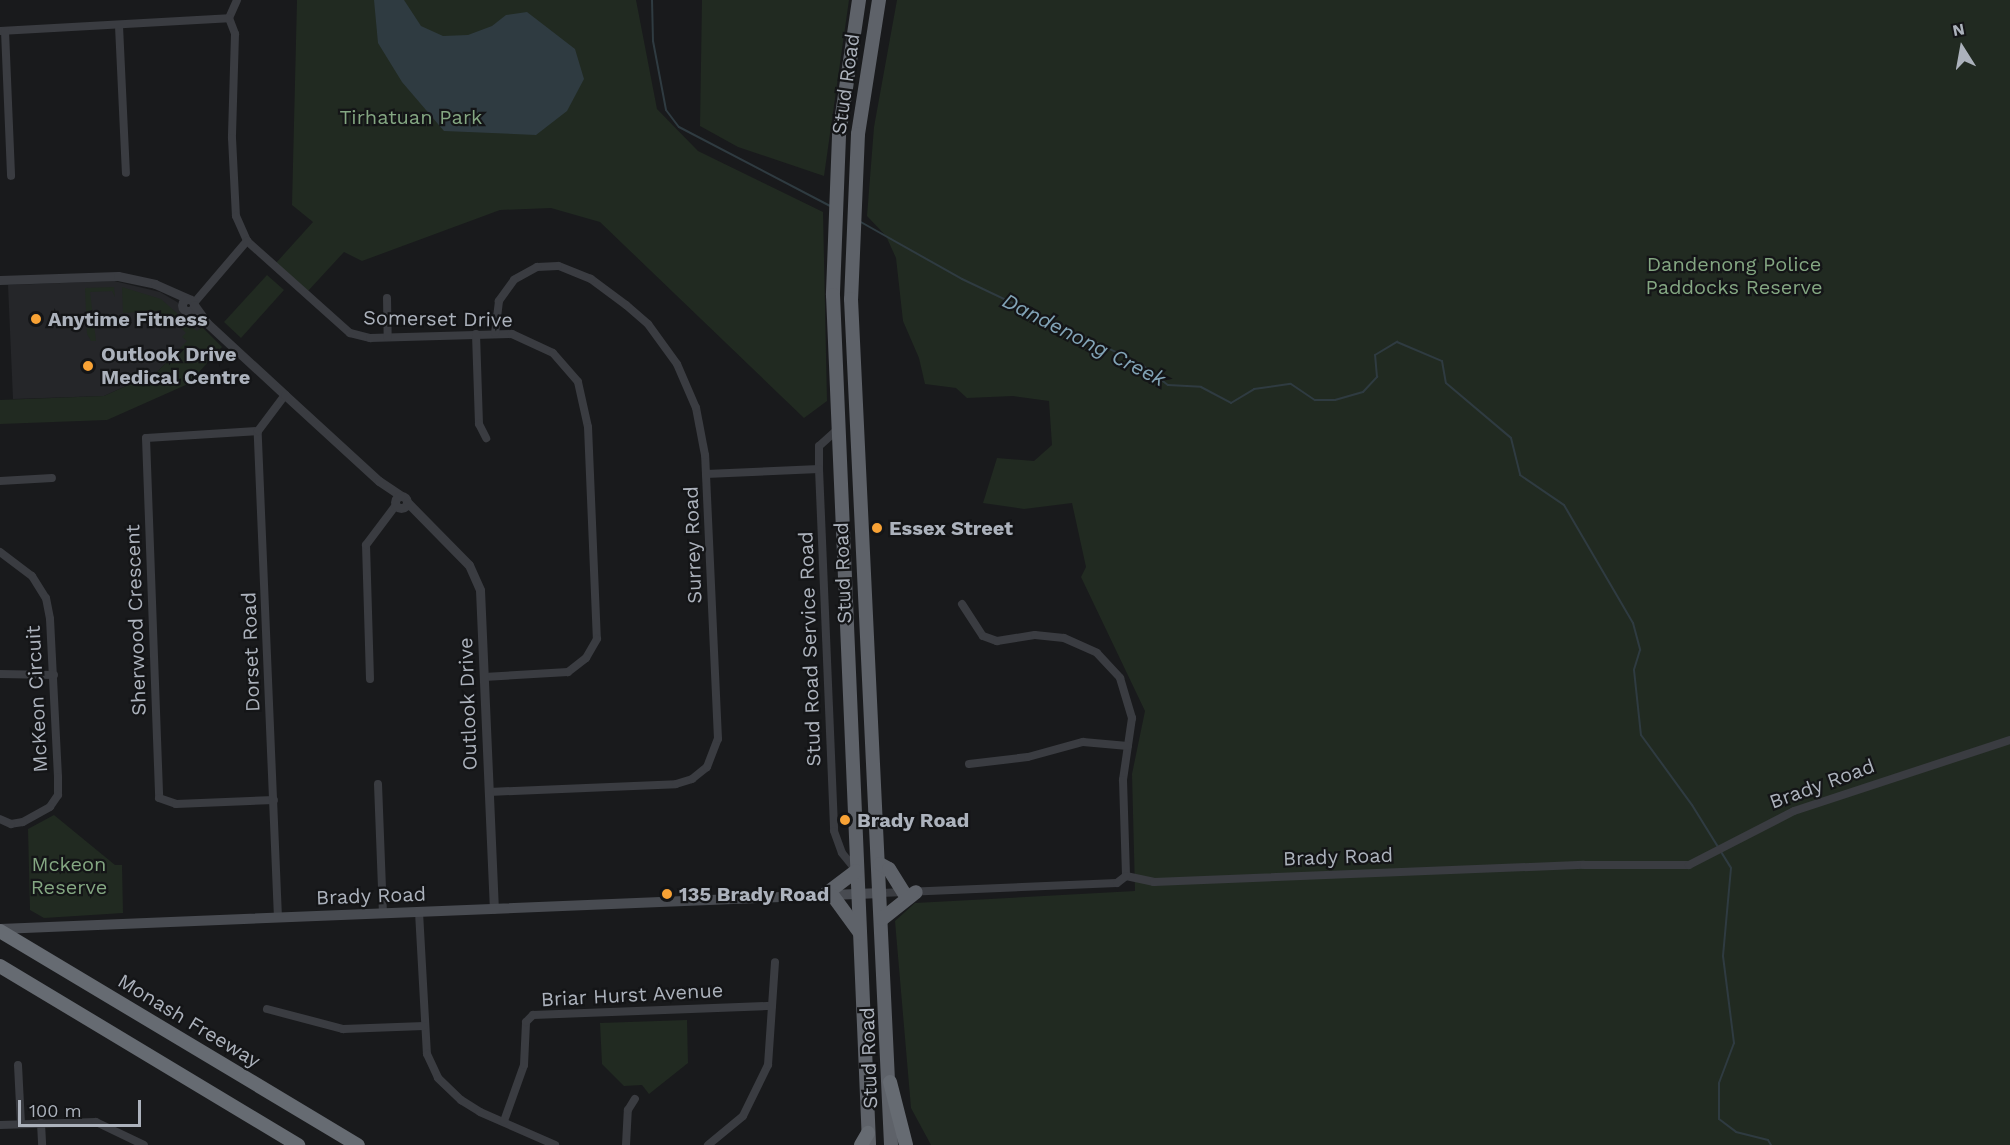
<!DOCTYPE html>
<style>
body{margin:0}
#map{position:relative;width:2010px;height:1145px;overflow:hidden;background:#191a1c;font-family:"Work Sans",sans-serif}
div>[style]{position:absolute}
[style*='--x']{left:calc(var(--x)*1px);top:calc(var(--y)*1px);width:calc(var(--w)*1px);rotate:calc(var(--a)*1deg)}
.built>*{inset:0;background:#252629}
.green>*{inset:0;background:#212a21}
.water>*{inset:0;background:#2f3b41}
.stream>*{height:2px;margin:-1px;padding:0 1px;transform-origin:1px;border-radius:1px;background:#2f3b41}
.minor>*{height:8px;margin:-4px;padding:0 4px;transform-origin:4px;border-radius:4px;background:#3a3c41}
.tertiary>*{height:9px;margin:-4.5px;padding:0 4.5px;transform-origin:4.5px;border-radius:4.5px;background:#3a3c41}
.tertiary>.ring{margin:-4.5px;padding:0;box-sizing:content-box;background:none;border:9px solid #3a3c41;border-radius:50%}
.secondary>*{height:10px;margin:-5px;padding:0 5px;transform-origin:5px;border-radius:5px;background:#484b51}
.trunk>*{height:14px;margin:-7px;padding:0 7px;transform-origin:7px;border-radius:7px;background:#5e6269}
.motorway>*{height:14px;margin:-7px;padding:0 7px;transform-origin:7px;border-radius:7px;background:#666b72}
.dots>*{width:16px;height:16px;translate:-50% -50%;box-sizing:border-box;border:3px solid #141517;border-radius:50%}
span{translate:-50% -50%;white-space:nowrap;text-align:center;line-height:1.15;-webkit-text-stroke:4.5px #141517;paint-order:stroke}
.street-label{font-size:20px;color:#acb2bc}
.park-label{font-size:20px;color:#84a782}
.poi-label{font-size:20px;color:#acb2bc;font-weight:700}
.left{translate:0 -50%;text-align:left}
.water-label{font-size:21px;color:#82a4b7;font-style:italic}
.north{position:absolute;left:1932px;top:18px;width:60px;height:60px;-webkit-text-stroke:4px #141517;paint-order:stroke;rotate:349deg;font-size:16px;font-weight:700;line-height:24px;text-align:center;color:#acb2bc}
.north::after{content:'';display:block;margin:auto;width:21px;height:27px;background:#acb2bc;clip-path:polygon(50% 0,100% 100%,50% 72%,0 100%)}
.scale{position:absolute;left:18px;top:1100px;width:123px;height:27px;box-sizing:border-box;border:3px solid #acb2bc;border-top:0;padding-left:8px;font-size:18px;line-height:21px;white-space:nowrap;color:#acb2bc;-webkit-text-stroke:4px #141517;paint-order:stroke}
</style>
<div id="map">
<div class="built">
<div style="clip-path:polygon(114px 281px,160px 292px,177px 302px,202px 327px,157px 372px,104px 396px,13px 399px,8px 285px)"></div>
</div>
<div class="green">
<div style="clip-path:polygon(297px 0,636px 0,657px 109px,698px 151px,823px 212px,827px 401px,804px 418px,600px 222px,551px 208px,500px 210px,362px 261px,344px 252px,308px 291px,276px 263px,313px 222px,292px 205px)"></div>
<div style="clip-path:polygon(702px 0,849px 0,824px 176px,738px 147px,700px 126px)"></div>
<div style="clip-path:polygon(897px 0,2010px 0,2010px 1145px,931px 1145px,911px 1108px,895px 921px,915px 903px,1135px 891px,1132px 774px,1145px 711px,1081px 577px,1086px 567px,1072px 503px,1024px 509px,983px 503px,997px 458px,1034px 461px,1052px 445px,1049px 401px,1013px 396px,967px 398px,956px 388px,925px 384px,919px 358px,903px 321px,896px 258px,886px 236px,867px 216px,874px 127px)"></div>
<div style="clip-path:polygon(267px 275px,284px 290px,241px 338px,224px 322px)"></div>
<div style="clip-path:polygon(114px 287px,115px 297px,112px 291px,90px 292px,96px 341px,91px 341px,87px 334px,85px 288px)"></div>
<div style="clip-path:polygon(122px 287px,161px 299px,197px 331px,202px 327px,222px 347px,188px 384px,107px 420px,0 424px,0 400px,104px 396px,157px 372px,187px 341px,182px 337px,186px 333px,175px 321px,159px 322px,158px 311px,123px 313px)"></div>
<div style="clip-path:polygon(54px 815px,115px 865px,122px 865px,123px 913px,44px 918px,30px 910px,28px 829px)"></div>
<div style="clip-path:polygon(687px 1020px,688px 1063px,649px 1094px,642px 1085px,624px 1086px,602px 1064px,600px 1023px)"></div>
</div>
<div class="water">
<div style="clip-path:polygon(374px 0,404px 0,421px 26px,443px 36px,468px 35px,492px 26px,506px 15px,527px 12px,575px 49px,584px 79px,567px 111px,536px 135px,444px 131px,402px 82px,378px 43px)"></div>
</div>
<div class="stream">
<div style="--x:652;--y:0;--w:41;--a:88.6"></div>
<div style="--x:653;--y:41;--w:70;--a:79.3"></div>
<div style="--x:666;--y:110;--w:21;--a:53"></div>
<div style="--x:679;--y:127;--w:170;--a:27.6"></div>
<div style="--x:859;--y:221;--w:118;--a:29.4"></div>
<div style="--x:962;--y:279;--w:198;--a:25.4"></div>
<div style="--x:1141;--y:364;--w:34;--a:38"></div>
<div style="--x:1168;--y:385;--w:33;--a:3"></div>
<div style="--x:1201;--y:387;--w:34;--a:28"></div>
<div style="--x:1231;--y:403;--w:27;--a:-31"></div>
<div style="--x:1254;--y:389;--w:37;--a:-8"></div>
<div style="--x:1291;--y:384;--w:29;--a:34"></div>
<div style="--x:1315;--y:400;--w:20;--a:0"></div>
<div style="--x:1335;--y:400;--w:29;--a:-16"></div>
<div style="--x:1363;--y:392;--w:21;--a:-47"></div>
<div style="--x:1377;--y:377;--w:22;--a:-95"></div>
<div style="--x:1375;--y:355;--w:26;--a:-31"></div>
<div style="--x:1397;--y:342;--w:49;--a:22.9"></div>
<div style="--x:1442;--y:361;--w:22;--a:80"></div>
<div style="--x:1446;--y:383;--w:85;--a:40.2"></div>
<div style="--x:1511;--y:438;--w:38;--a:76"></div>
<div style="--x:1520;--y:475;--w:53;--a:34.3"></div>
<div style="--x:1564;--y:505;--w:137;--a:59.7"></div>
<div style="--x:1633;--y:623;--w:28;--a:75"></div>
<div style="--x:1640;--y:650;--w:21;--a:107"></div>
<div style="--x:1634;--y:670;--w:65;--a:83.9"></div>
<div style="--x:1641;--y:735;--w:87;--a:53.9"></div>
<div style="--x:1692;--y:805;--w:74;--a:58.2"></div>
<div style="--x:1731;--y:868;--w:88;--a:95.2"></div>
<div style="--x:1723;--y:956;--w:88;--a:82.8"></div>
<div style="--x:1734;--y:1043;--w:43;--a:110.6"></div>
<div style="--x:1719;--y:1083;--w:36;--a:90"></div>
<div style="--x:1719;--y:1119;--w:21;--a:37"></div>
<div style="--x:1736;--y:1132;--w:33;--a:14"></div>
<div style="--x:1768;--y:1140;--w:6;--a:59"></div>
</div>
<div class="minor">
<div style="--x:237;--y:0;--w:20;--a:114"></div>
<div style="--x:229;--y:18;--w:17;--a:69"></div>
<div style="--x:235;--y:34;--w:104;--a:91.7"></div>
<div style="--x:232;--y:138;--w:78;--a:87.1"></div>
<div style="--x:236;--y:216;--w:27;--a:66"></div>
<div style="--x:247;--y:241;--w:138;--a:41.8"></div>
<div style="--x:350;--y:333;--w:21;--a:14"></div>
<div style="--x:370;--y:338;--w:142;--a:-1.6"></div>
<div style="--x:512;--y:334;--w:45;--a:24.9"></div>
<div style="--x:553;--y:353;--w:38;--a:49"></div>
<div style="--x:578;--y:382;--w:46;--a:77.5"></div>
<div style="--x:588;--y:427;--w:212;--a:87.6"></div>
<div style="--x:597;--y:639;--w:22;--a:120"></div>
<div style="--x:586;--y:658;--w:23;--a:142"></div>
<div style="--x:568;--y:672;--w:84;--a:176.6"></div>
<div style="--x:119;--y:26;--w:147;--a:87.3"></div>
<div style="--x:0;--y:31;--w:229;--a:-3.2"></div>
<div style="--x:5;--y:31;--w:145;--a:87.6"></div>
<div style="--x:387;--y:298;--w:39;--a:89"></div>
<div style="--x:194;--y:303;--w:82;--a:-49.5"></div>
<div style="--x:476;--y:334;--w:90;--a:88.1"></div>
<div style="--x:479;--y:424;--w:16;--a:63"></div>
<div style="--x:838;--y:429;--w:25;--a:138"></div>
<div style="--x:819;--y:446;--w:23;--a:90"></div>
<div style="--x:819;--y:469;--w:362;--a:87.6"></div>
<div style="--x:834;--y:831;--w:23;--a:70"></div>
<div style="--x:842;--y:853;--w:22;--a:51"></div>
<div style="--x:258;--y:431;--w:112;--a:176.4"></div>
<div style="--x:146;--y:438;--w:360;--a:87.9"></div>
<div style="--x:159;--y:798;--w:18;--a:19"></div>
<div style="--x:176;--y:804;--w:98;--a:-2.3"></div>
<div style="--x:706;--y:474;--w:113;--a:-2.5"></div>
<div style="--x:0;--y:481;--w:52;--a:-3.3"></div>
<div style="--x:0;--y:552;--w:40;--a:37"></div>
<div style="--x:32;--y:576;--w:26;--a:58"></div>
<div style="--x:46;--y:598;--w:21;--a:79"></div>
<div style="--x:50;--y:619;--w:158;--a:87.1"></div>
<div style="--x:58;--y:777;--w:18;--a:90"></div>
<div style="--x:58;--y:795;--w:14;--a:124"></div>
<div style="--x:50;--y:807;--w:31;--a:151"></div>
<div style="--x:23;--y:822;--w:12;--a:171"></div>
<div style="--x:11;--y:824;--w:12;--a:-156"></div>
<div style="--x:962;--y:604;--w:38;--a:57"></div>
<div style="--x:983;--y:636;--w:15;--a:20"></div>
<div style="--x:997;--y:641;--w:38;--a:-9"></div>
<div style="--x:1035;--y:635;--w:29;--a:6"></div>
<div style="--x:1064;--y:638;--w:36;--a:24"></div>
<div style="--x:1097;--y:653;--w:34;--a:47"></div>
<div style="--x:1120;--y:678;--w:42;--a:73.3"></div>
<div style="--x:1132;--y:718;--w:63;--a:98.3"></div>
<div style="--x:1123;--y:780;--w:96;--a:88.2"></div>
<div style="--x:0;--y:674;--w:54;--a:1.1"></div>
<div style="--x:370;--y:679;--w:134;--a:-91.7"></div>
<div style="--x:366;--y:545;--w:50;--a:-53.1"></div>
<div style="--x:969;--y:764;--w:59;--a:-6.8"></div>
<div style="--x:1028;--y:757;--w:57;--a:-15.3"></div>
<div style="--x:1083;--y:742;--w:45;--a:5.1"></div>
<div style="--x:378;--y:784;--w:129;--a:87.8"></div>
<div style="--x:489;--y:792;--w:187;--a:-2.4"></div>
<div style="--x:676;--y:784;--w:17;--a:-17"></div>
<div style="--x:692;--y:779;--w:19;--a:-39"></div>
<div style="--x:707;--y:767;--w:30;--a:-69"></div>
<div style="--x:718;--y:739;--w:284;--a:-92.6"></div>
<div style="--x:705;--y:455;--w:48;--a:-100.8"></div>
<div style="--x:696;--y:408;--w:48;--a:-113.4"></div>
<div style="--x:677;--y:364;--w:49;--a:-125.9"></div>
<div style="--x:648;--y:324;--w:29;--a:-139"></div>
<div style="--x:626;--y:305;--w:44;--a:-143.4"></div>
<div style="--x:591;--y:279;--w:35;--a:-158"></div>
<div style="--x:558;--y:266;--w:21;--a:177"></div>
<div style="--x:537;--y:267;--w:26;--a:151"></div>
<div style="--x:514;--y:280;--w:26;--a:126"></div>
<div style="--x:499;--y:301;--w:32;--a:97"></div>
<div style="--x:1126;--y:876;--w:29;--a:12"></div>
<div style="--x:1154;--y:882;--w:430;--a:-2.3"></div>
<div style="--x:1584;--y:865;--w:105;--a:0"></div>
<div style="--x:1689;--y:865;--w:118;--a:-27.2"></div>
<div style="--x:1794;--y:811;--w:227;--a:-18.2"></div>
<div style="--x:881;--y:893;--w:236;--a:-2.4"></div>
<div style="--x:1117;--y:883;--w:11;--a:-38"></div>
<div style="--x:419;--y:912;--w:142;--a:86.8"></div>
<div style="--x:427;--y:1054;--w:26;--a:65"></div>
<div style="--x:438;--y:1078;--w:32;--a:44"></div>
<div style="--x:461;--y:1100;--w:22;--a:32"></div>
<div style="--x:480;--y:1112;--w:82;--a:23.7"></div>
<div style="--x:278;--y:918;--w:487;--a:-92.4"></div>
<div style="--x:258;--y:431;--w:45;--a:-53.1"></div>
<div style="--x:267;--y:1009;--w:79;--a:14.7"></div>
<div style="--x:343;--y:1029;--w:81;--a:-2.1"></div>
<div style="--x:18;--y:1065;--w:59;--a:87.1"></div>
<div style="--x:504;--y:1121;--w:59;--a:-70.3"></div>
<div style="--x:524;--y:1065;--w:43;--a:-87.3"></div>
<div style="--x:526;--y:1022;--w:10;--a:-45"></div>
<div style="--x:533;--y:1015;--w:239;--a:-2.2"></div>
<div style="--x:41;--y:1123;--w:22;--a:87"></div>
<div style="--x:0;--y:1125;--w:96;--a:-1.8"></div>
<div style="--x:96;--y:1122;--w:53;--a:25.6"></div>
<div style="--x:626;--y:1145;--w:35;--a:-87"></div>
<div style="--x:628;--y:1110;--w:13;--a:-58"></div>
<div style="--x:708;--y:1145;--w:45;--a:-39.6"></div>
<div style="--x:743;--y:1116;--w:57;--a:-63.9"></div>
<div style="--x:768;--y:1065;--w:103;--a:-86.1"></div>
</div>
<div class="tertiary">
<div style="--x:0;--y:280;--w:118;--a:-1.9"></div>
<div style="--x:118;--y:276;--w:38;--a:12"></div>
<div style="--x:155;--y:284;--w:36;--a:24"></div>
<div class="ring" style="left:182px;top:299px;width:3px;height:3px"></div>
<div style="--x:194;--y:305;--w:22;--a:54"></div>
<div style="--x:207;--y:323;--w:106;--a:42.7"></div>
<div style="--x:285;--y:395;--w:127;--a:42.5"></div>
<div style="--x:379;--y:481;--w:27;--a:34"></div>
<div class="ring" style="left:395px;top:496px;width:3px;height:3px"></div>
<div style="--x:407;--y:502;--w:88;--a:45.5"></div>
<div style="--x:469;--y:565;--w:27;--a:66"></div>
<div style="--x:480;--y:590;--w:319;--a:87.5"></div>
</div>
<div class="secondary">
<div style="--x:0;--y:929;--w:882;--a:-2.34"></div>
</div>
<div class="trunk">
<div style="--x:859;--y:0;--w:137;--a:98.4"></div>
<div style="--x:839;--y:136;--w:159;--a:92.2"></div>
<div style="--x:833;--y:295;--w:850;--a:87.57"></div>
<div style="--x:879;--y:0;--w:136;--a:98.9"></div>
<div style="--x:858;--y:134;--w:165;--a:92.4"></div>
<div style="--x:851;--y:299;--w:847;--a:87.29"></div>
<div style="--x:880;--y:864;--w:10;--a:29"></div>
<div style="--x:889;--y:869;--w:28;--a:58"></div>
<div style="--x:823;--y:896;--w:41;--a:-37.1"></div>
<div style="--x:833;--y:896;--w:46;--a:53.9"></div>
<div style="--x:882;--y:919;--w:43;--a:-38.5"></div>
</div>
<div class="motorway">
<div style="--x:0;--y:931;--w:417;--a:30.9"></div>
<div style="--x:0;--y:966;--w:348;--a:31"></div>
<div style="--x:890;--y:1082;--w:65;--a:75.7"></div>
<div style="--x:861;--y:1145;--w:14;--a:-60"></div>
</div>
<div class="dots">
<div style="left:36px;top:319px;background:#f8a235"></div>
<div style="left:88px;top:366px;background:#f8a235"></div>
<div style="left:877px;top:528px;background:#f8a235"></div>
<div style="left:845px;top:820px;background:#f8a235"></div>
<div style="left:667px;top:894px;background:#f8a235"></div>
</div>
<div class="street-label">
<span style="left:846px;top:84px;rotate:-82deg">Stud Road</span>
<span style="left:438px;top:319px;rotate:1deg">Somerset Drive</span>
<span style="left:693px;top:545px;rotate:-92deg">Surrey Road</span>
<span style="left:843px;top:573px;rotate:-92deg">Stud Road</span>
<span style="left:136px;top:620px;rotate:-92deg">Sherwood Crescent</span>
<span style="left:810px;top:649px;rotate:-92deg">Stud Road Service Road</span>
<span style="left:251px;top:652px;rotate:-92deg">Dorset Road</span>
<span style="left:37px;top:699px;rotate:-93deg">McKeon Circuit</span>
<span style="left:468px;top:704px;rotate:-92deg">Outlook Drive</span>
<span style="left:1822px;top:784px;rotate:-20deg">Brady Road</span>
<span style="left:1338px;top:857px;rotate:-2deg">Brady Road</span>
<span style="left:371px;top:896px;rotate:-2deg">Brady Road</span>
<span style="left:632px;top:995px;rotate:-3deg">Briar Hurst Avenue</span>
<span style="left:189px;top:1021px;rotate:31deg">Monash Freeway</span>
<span style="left:869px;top:1058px;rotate:-92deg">Stud Road</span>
</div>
<div class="park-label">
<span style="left:411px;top:117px">Tirhatuan Park</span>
<span style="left:1734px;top:276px">Dandenong Police<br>Paddocks Reserve</span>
<span style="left:69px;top:876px">Mckeon<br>Reserve</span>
</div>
<div class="poi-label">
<span class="left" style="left:48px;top:319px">Anytime Fitness</span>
<span class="left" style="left:101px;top:366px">Outlook Drive<br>Medical Centre</span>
<span class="left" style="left:889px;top:528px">Essex Street</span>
<span class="left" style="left:857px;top:820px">Brady Road</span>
<span class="left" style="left:679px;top:894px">135 Brady Road</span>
</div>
<div class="water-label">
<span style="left:1084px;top:340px;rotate:27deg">Dandenong Creek</span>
</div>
<div class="north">N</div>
<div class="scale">100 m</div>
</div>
